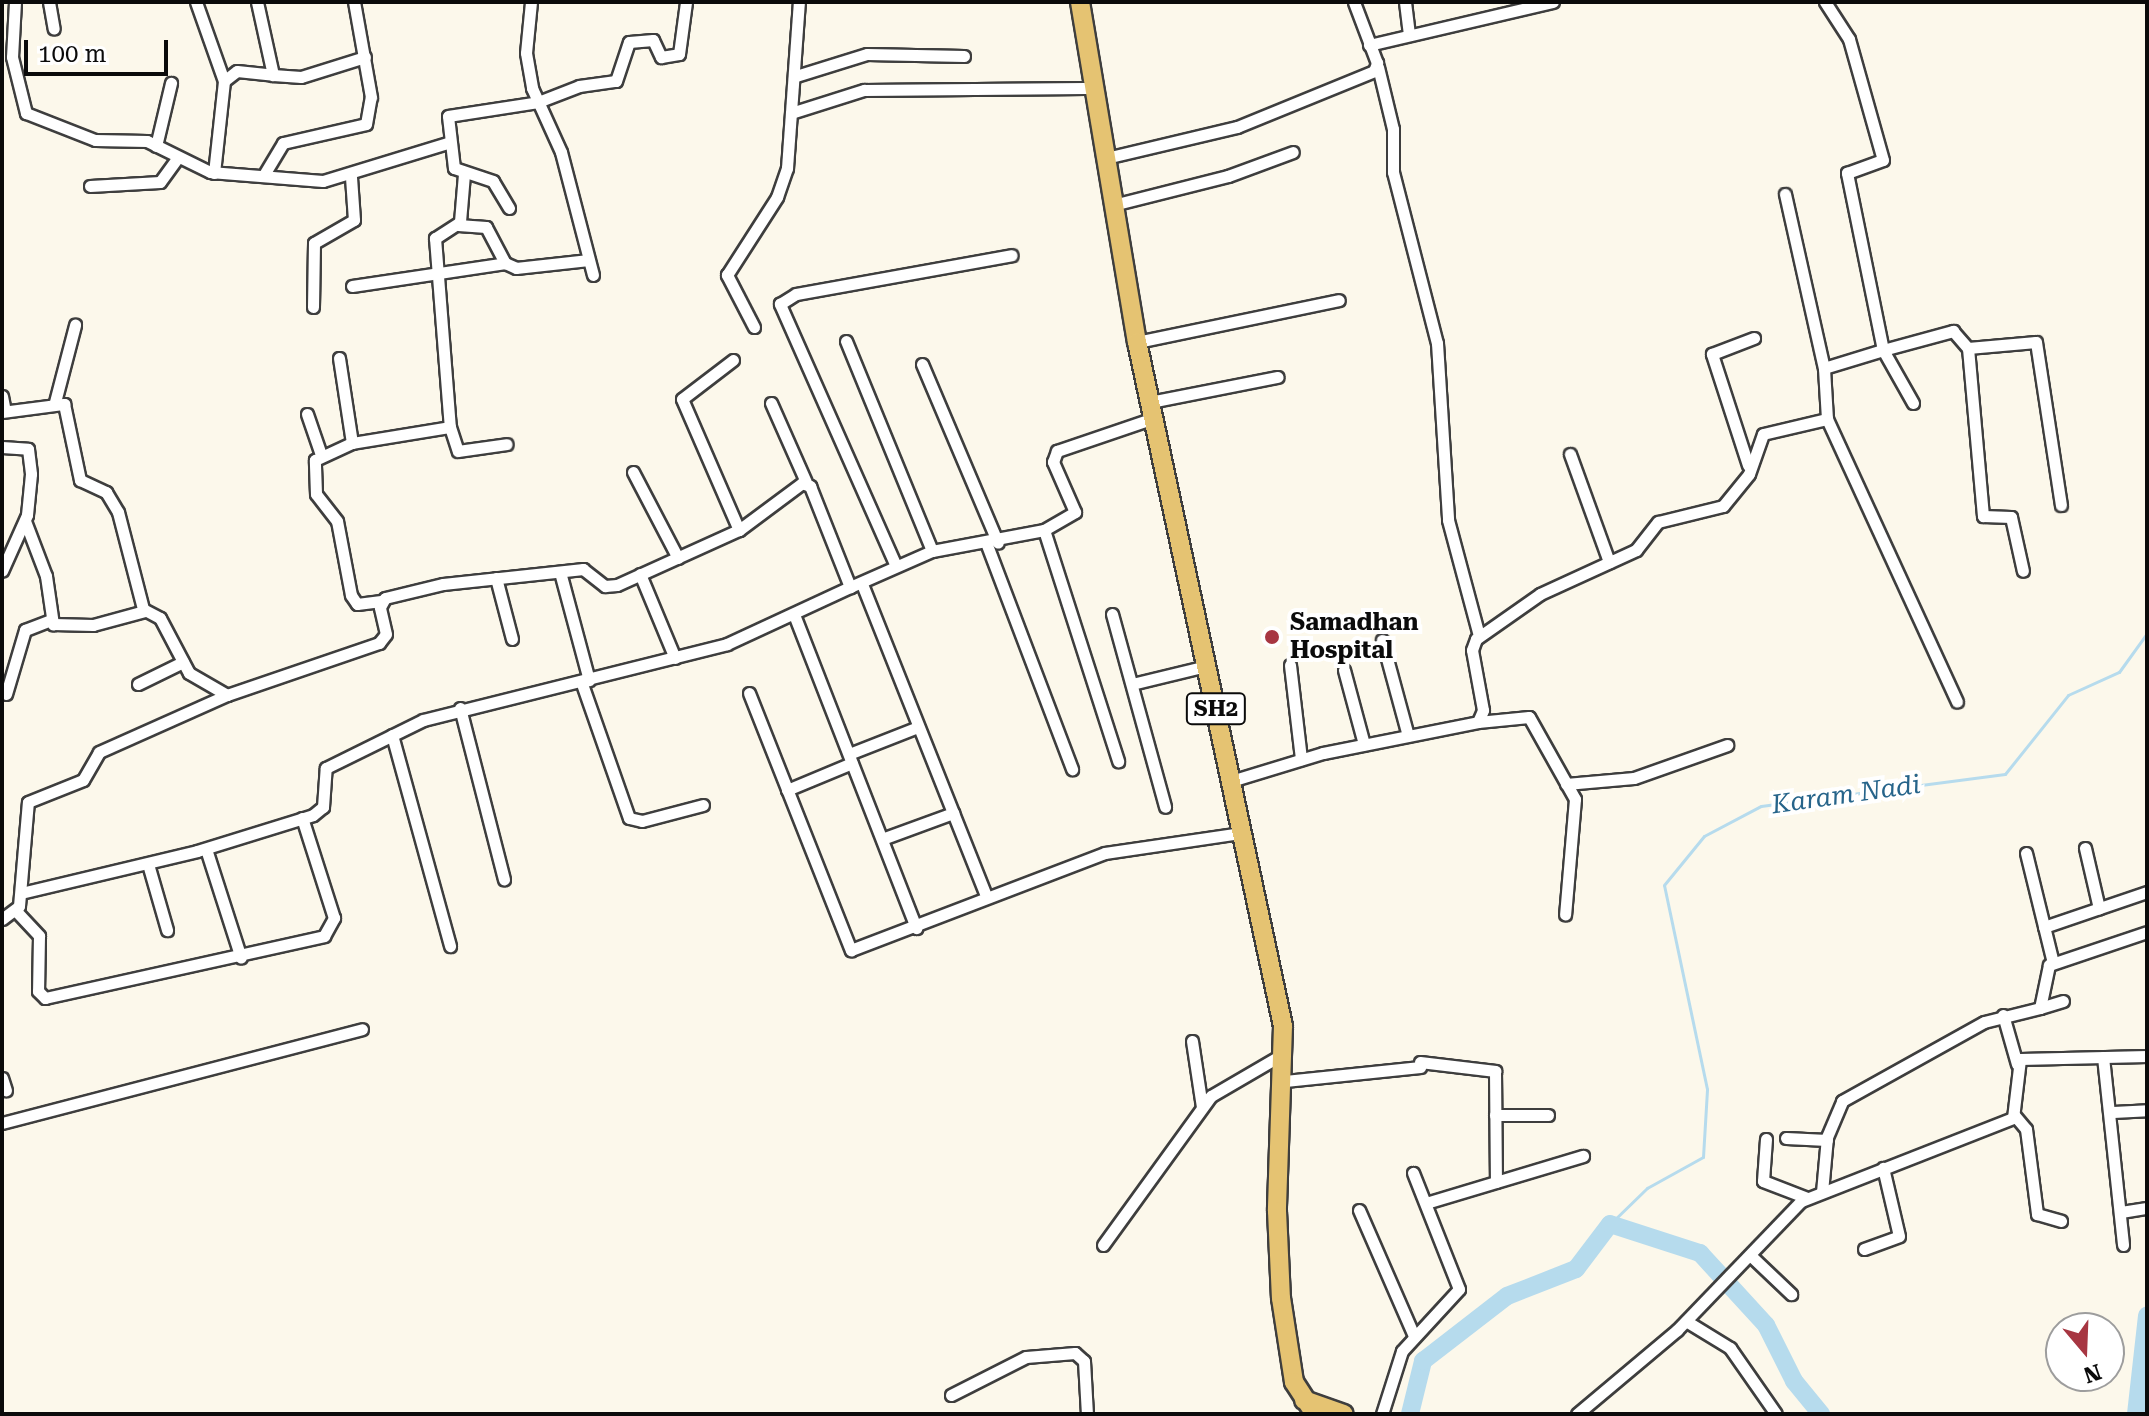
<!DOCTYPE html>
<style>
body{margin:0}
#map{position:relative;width:2149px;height:1416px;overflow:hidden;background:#fcf8eb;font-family:"Roboto Serif",serif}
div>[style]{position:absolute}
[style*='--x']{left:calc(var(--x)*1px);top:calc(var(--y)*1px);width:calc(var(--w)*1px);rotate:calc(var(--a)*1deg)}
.stream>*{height:3px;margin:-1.5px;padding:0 1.5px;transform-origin:1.5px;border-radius:1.5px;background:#b6dbed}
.river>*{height:18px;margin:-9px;padding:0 9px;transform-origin:9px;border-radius:9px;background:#b6dbed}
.roads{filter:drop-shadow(2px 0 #3e3e3e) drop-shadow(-2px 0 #3e3e3e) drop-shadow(0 2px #3e3e3e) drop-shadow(0 -2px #3e3e3e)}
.minor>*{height:11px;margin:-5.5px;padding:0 5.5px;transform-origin:5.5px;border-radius:5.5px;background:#fff}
.primary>*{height:18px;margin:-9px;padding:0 9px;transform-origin:9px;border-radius:9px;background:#e5c372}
.dots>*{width:22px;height:22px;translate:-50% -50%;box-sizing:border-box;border:4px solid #fff;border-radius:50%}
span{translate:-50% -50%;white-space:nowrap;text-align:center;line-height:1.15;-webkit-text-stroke:8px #fff;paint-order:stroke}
.shield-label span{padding:2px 6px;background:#fff;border:2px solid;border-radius:6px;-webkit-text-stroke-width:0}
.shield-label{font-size:22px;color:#0b0b0b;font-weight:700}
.poi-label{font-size:24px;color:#0b0b0b;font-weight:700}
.left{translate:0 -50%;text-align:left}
.water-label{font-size:26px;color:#26648a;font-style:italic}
.frame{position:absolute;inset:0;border:4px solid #0b0b0b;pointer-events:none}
.north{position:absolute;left:2045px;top:1312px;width:80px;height:80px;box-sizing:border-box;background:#fff;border:2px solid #9d9d9d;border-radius:50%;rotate:161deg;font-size:22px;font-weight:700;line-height:32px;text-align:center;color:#0b0b0b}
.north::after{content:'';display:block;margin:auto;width:28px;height:36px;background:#a73642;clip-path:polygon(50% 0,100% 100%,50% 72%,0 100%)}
.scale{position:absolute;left:24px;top:40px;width:144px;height:36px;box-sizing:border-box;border:4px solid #0b0b0b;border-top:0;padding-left:10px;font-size:24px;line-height:28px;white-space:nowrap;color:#0b0b0b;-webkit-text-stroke:6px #fff;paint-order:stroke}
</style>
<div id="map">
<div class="stream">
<div style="--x:1610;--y:1224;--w:52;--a:-44.2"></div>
<div style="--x:1647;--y:1188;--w:64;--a:-29"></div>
<div style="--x:1703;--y:1157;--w:68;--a:-86.6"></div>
<div style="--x:1707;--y:1089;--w:208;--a:-101.9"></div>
<div style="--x:1664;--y:885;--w:63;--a:-50.8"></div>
<div style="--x:1704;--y:836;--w:64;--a:-27.8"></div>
<div style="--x:1761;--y:806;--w:246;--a:-7.5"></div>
<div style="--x:2005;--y:774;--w:101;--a:-51.4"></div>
<div style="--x:2068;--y:695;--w:56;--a:-24.3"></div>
<div style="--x:2119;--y:672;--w:48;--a:-54.3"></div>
</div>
<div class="river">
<div style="--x:1410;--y:1414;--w:55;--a:-76.2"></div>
<div style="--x:1423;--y:1361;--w:106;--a:-37.7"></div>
<div style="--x:1507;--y:1296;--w:74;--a:-21.4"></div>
<div style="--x:1576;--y:1269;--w:56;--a:-52.9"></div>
<div style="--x:1610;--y:1224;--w:95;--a:17.9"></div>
<div style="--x:1700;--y:1253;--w:98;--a:47.5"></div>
<div style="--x:1766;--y:1325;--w:63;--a:63.4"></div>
<div style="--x:1794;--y:1381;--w:43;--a:50.7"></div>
<div style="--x:2136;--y:1414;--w:99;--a:-83.6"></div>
</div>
<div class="roads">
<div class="minor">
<div style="--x:15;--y:2;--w:55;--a:93.1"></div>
<div style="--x:12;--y:57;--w:58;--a:76"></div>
<div style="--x:26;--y:113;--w:74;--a:21.4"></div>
<div style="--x:95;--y:140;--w:52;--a:1.1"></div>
<div style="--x:147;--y:141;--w:70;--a:26.2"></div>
<div style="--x:210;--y:172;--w:113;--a:4.6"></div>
<div style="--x:323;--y:181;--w:130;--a:-17"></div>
<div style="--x:49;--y:2;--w:27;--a:80"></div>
<div style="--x:196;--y:2;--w:84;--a:70.5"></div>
<div style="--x:257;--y:2;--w:75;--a:77.6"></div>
<div style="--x:273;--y:75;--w:28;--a:4"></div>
<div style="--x:301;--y:77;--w:67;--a:-17.4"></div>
<div style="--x:531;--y:2;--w:51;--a:95.6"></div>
<div style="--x:526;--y:53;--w:36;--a:80"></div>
<div style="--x:532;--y:88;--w:70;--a:65.6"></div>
<div style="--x:561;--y:152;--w:127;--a:75.4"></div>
<div style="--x:1405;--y:2;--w:33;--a:83"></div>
<div style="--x:1369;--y:45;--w:189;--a:-13.2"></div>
<div style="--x:1378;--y:67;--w:64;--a:76.4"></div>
<div style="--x:1393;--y:129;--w:43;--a:90"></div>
<div style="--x:1393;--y:172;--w:177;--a:75.6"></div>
<div style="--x:1437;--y:343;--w:177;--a:86.4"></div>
<div style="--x:1448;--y:520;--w:120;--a:75"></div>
<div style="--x:796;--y:76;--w:74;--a:-17.2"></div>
<div style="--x:867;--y:54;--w:97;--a:1.2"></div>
<div style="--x:791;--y:113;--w:77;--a:-17.5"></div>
<div style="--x:864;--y:90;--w:221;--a:-0.5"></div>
<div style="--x:156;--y:146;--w:65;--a:-76.6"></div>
<div style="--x:1106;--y:158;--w:135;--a:-13.3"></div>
<div style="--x:1237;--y:127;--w:148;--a:-22.2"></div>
<div style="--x:1374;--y:71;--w:9;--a:-69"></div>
<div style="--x:1377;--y:63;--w:65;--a:-110.7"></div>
<div style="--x:214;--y:173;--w:93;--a:-83.8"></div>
<div style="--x:224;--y:81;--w:16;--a:-38"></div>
<div style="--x:237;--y:71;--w:36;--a:6"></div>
<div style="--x:265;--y:173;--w:35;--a:-59"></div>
<div style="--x:283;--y:143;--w:85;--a:-12.9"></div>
<div style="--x:366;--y:124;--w:27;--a:-80"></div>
<div style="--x:371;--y:97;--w:97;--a:-100.1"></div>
<div style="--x:464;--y:174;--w:48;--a:94.8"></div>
<div style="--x:460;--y:222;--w:30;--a:147"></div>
<div style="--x:435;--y:238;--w:190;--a:85.5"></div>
<div style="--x:450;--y:427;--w:25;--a:72"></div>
<div style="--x:458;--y:451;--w:49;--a:-8.1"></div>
<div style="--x:90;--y:186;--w:70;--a:-3.3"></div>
<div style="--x:160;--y:182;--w:29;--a:-54"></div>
<div style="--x:1785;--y:194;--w:178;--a:77.4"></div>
<div style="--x:1113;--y:205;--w:119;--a:-14.2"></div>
<div style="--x:1228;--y:176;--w:69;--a:-20.3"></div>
<div style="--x:509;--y:208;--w:31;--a:-121"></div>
<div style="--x:493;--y:181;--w:41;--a:-161.6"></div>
<div style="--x:454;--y:168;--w:52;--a:-96.6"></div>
<div style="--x:448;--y:116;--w:91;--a:-8.8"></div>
<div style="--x:538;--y:102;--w:44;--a:-21.3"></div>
<div style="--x:579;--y:86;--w:37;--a:-8"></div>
<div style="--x:616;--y:81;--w:41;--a:-71.6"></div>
<div style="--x:629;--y:42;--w:24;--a:-5"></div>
<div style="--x:653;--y:40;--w:19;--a:65"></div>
<div style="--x:661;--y:57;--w:18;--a:-9"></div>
<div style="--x:679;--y:54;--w:52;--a:-82.3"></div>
<div style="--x:458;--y:225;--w:28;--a:4"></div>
<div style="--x:486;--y:227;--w:41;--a:62.2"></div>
<div style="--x:505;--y:263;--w:12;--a:24"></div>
<div style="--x:516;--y:268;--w:73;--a:-6.3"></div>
<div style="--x:352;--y:286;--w:155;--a:-8.5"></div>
<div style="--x:313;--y:307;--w:64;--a:-89.1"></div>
<div style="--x:314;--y:243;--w:46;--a:-29.9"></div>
<div style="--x:354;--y:220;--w:43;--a:-94"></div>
<div style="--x:754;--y:327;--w:59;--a:-117.4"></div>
<div style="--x:727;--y:275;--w:93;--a:-57.3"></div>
<div style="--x:777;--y:197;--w:31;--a:-71"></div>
<div style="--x:787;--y:168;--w:166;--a:-85.9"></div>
<div style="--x:846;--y:341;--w:227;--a:67.7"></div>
<div style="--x:1137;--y:342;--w:206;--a:-11.7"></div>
<div style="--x:1968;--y:348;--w:169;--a:84.9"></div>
<div style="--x:1983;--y:516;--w:28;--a:2"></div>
<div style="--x:2011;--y:517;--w:55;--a:77.5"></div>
<div style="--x:339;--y:358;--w:86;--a:81.3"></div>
<div style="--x:733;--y:360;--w:64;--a:142.6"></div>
<div style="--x:682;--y:399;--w:143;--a:66.5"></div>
<div style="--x:922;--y:364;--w:194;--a:67"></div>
<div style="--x:2;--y:396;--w:15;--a:79"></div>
<div style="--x:55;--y:402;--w:80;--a:-75.4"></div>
<div style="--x:1150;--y:402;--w:130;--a:-11.1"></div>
<div style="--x:771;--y:403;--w:86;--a:66.1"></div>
<div style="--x:1913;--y:403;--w:61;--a:-119.5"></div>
<div style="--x:1883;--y:350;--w:73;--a:-15.2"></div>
<div style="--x:1953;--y:331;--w:23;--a:49"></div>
<div style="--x:1968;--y:348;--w:68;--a:-5"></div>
<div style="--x:2036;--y:342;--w:165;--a:81.3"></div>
<div style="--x:2;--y:412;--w:63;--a:-7.4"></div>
<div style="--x:64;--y:404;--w:78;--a:78.1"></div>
<div style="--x:80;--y:480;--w:29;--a:25"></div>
<div style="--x:106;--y:492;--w:23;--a:59"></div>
<div style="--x:118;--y:512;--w:100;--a:75.5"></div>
<div style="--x:143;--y:609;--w:19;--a:28"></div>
<div style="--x:160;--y:618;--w:62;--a:62.2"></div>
<div style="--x:189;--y:673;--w:44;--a:30.1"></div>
<div style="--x:227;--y:695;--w:161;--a:-18.9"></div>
<div style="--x:379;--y:643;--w:11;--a:-52"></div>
<div style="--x:386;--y:634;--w:28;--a:-103"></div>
<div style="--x:380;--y:607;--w:10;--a:-61"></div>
<div style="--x:385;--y:598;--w:60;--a:-13.6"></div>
<div style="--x:443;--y:584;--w:141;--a:-6.1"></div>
<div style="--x:583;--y:569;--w:28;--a:38"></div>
<div style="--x:605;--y:586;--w:12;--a:-5"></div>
<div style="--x:617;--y:585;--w:134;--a:-24.3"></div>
<div style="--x:739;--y:530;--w:79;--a:-36.7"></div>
<div style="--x:802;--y:483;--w:9;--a:21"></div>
<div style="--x:810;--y:486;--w:109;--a:68.4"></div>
<div style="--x:850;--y:587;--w:90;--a:-23.7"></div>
<div style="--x:932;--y:551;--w:114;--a:-10.6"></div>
<div style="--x:1044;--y:530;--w:36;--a:-30"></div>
<div style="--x:1075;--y:512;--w:55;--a:-113.7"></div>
<div style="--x:1053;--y:462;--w:12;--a:-70"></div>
<div style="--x:1057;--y:451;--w:93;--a:-18.8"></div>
<div style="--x:307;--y:414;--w:40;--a:71.1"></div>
<div style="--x:1827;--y:419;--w:311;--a:65.3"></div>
<div style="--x:2;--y:447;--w:26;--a:4"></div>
<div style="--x:28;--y:449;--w:25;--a:83"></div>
<div style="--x:31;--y:474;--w:41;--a:95.6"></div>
<div style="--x:27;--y:515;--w:61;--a:114.1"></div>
<div style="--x:1570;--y:454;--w:115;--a:70.1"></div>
<div style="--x:1748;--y:465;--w:117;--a:-108"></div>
<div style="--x:1712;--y:354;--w:45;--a:-20.9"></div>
<div style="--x:633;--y:472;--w:97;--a:62.4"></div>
<div style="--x:25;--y:521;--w:59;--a:69.1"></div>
<div style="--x:46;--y:576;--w:49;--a:81.7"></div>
<div style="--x:53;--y:624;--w:40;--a:1.4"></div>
<div style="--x:93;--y:625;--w:54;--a:-15.1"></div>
<div style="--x:1044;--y:530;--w:243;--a:72.2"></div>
<div style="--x:987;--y:545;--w:240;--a:69.2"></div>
<div style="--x:896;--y:566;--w:287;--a:-113.9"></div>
<div style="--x:780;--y:304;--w:19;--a:-32"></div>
<div style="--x:796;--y:294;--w:219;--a:-10.2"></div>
<div style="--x:560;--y:572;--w:112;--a:75"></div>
<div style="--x:640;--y:574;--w:91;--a:67.4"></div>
<div style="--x:496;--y:578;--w:63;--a:75.3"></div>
<div style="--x:862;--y:584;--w:336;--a:68.3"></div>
<div style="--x:381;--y:601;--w:24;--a:173"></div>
<div style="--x:357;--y:604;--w:11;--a:-124"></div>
<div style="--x:351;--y:595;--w:75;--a:-100.7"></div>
<div style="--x:337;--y:521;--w:34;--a:-128"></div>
<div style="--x:316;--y:494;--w:34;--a:-92"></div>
<div style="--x:315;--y:460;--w:41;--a:-24.7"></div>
<div style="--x:352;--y:443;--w:99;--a:-9.3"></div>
<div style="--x:1112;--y:614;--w:200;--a:74.6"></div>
<div style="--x:795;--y:617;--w:334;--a:68.7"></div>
<div style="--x:1382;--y:640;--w:99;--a:74.8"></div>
<div style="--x:1290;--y:665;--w:95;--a:83.3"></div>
<div style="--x:1344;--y:670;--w:77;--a:74.9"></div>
<div style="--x:581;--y:681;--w:145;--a:70.7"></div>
<div style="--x:629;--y:818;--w:13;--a:13"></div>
<div style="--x:642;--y:821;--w:63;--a:-14.7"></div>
<div style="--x:138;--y:684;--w:50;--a:-26.1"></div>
<div style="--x:1132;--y:684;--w:68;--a:-13.6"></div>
<div style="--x:749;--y:693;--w:277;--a:68.4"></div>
<div style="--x:851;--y:950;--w:272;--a:-20.9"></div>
<div style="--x:1105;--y:853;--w:129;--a:-8.4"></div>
<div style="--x:6;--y:694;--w:67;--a:-73.5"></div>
<div style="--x:25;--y:630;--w:26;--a:-21"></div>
<div style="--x:460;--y:708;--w:177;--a:75.6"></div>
<div style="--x:1478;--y:722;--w:51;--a:-5.6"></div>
<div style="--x:1529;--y:717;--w:94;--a:60.7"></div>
<div style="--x:1575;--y:799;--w:116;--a:94.9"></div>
<div style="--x:392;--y:735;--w:219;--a:74.6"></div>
<div style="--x:849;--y:754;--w:74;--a:-21.4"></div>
<div style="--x:1231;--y:781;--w:96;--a:-16.9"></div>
<div style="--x:1323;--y:753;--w:158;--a:-11.3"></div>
<div style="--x:1478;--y:722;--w:13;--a:-67"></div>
<div style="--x:1483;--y:710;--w:61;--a:-100.4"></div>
<div style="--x:1472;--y:650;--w:12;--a:-70"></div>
<div style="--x:1476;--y:639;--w:78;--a:-35.1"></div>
<div style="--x:1540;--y:594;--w:106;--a:-24.6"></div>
<div style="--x:1636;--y:550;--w:36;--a:-52"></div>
<div style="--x:1658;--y:522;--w:67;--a:-13.8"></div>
<div style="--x:1723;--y:506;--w:41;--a:-50.9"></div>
<div style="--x:1749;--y:474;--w:42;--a:-70.7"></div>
<div style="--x:1763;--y:434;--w:66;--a:-13.2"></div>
<div style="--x:1827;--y:419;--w:51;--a:-93.4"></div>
<div style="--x:1824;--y:368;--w:62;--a:-17"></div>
<div style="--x:1883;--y:350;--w:181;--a:-101.5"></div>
<div style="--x:1847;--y:173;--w:38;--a:-20"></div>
<div style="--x:1883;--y:160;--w:126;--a:-105.7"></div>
<div style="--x:1849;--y:39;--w:44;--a:-123"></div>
<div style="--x:1566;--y:784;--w:68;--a:-5"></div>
<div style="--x:1634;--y:778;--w:99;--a:-19.5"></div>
<div style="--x:787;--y:790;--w:70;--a:-22.6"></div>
<div style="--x:882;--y:839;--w:76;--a:-20.1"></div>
<div style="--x:2085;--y:848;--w:62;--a:76.9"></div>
<div style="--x:206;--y:849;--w:114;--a:72.2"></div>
<div style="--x:2026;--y:853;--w:113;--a:76.2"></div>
<div style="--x:148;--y:864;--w:69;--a:73.9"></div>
<div style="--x:21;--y:893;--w:181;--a:-13.4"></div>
<div style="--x:197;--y:851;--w:121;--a:-17.2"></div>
<div style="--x:313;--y:815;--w:13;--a:-39"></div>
<div style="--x:323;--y:807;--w:39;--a:-86"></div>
<div style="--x:326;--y:768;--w:108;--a:-26.3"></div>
<div style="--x:423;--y:720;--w:313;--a:-14"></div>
<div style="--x:727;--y:644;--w:136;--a:-24.9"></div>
<div style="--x:16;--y:911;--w:34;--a:47"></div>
<div style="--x:39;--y:936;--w:55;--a:91"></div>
<div style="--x:38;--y:991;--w:10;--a:45"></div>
<div style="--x:45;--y:998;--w:286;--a:-12.5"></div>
<div style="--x:324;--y:936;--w:21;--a:-61"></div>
<div style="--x:334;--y:918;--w:105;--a:-107.7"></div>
<div style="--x:2;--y:919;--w:21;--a:-37"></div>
<div style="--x:19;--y:906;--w:104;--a:-85.1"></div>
<div style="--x:28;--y:802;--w:59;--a:-21.8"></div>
<div style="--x:83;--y:780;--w:32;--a:-60"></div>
<div style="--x:99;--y:752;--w:140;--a:-24"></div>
<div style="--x:2044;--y:927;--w:109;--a:-18.8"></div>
<div style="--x:2040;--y:1008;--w:24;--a:-17"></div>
<div style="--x:2003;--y:1015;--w:51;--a:74.1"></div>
<div style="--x:1192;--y:1041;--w:67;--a:81.4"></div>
<div style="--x:2103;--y:1057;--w:189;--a:83.9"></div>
<div style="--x:1420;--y:1062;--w:76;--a:6.8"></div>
<div style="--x:1495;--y:1071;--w:111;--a:89.5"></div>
<div style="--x:2;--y:1078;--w:13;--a:72"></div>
<div style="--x:1285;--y:1081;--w:136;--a:-5.9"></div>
<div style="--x:2113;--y:1112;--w:34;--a:-3"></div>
<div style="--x:1495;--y:1115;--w:53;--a:0"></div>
<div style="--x:2015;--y:1116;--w:17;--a:50"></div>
<div style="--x:2026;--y:1129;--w:86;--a:82.6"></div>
<div style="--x:2037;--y:1214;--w:25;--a:16"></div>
<div style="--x:2;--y:1123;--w:372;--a:-14.6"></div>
<div style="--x:1786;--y:1138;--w:41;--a:2.8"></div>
<div style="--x:1766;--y:1139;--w:42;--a:94.1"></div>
<div style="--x:1763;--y:1181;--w:47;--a:21.1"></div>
<div style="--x:1822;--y:1192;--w:55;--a:-84.8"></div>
<div style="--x:1827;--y:1137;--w:39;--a:-67"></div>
<div style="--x:1842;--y:1101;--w:162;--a:-29.1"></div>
<div style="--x:1984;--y:1022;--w:58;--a:-14"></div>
<div style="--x:2040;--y:1008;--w:44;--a:-78.2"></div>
<div style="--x:2049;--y:965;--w:103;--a:-18.6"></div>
<div style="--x:1426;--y:1203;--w:164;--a:-16.7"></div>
<div style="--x:1359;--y:1210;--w:137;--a:66.4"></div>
<div style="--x:2121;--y:1212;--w:26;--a:-9"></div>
<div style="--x:1103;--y:1245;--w:184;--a:-54.1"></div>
<div style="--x:1211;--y:1096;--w:75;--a:-30.3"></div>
<div style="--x:1864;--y:1249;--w:37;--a:-20"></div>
<div style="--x:1899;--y:1236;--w:70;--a:-103.2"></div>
<div style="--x:1750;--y:1255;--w:57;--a:43.6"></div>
<div style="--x:1686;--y:1321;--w:52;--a:31.5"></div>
<div style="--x:1730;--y:1348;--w:80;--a:55.1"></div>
<div style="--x:951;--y:1395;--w:84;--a:-26.9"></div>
<div style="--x:1026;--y:1357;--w:49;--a:-4.7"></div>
<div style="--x:1075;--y:1353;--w:12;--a:42"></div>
<div style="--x:1084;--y:1361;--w:53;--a:86.8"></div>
<div style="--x:1382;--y:1414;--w:66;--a:-72.4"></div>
<div style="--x:1402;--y:1351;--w:84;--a:-47.4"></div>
<div style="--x:1459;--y:1289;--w:125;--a:-111.6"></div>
<div style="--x:1577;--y:1414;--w:131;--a:-40"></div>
<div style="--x:1677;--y:1330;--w:179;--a:-46.1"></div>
<div style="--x:1801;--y:1201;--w:228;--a:-21.4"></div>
<div style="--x:2013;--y:1118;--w:59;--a:-83.2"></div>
<div style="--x:2020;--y:1059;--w:127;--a:-1.4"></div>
</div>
<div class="primary">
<div style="--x:1080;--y:2;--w:345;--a:80.5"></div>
<div style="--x:1137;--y:342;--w:699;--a:77.95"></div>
<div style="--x:1283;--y:1026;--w:185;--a:91.9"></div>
<div style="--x:1277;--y:1211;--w:87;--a:87.4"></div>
<div style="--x:1281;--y:1298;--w:85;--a:81.2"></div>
<div style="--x:1294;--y:1382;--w:38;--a:57"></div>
<div style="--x:1304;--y:1400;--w:42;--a:19.3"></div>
</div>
</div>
<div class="dots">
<div style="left:1272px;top:637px;background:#a73642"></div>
</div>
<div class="shield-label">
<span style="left:1216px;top:709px">SH2</span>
</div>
<div class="poi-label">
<span class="left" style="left:1290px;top:637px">Samadhan<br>Hospital</span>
</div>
<div class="water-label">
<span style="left:1846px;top:795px;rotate:-8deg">Karam Nadi</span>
</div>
<div class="frame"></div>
<div class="north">N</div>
<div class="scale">100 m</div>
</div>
